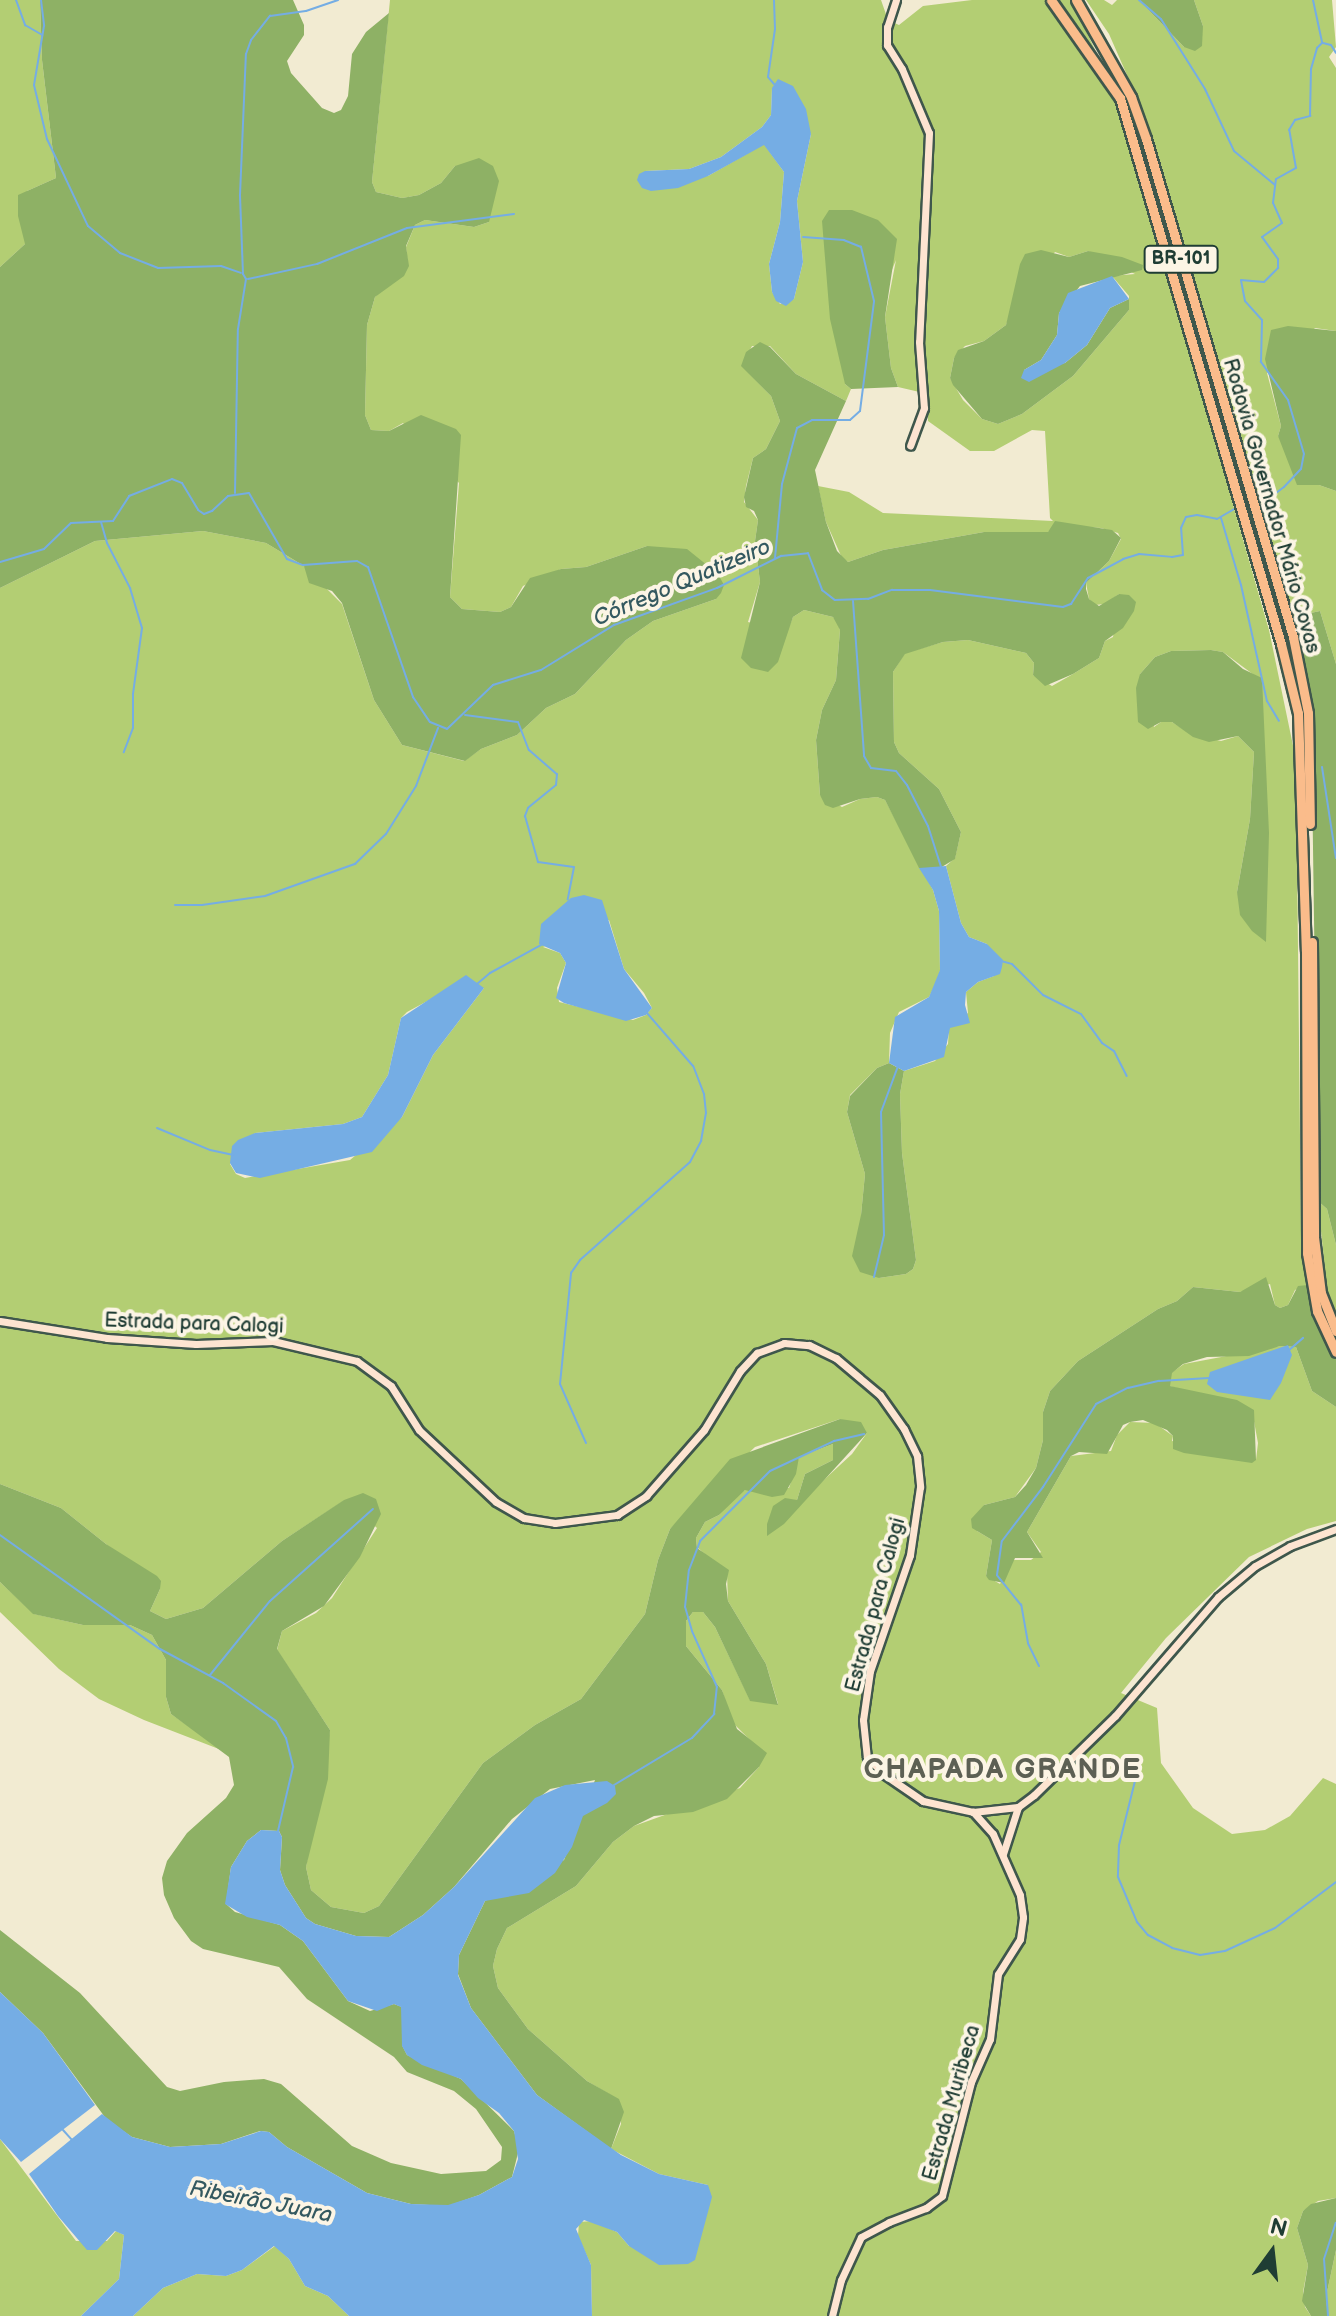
<!DOCTYPE html>
<meta charset="utf-8">
<style>
body{margin:0}
#map{position:relative;width:1336px;height:2316px;overflow:hidden;background:#f2ebd2;font-family:"Balsamiq Sans",sans-serif}
div>[style]{position:absolute}
[style*='--x']{left:calc(var(--x)*1px);top:calc(var(--y)*1px);width:calc(var(--w)*1px);rotate:calc(var(--a)*1deg)}
.green>*{inset:0;background:#b3ce73}
.forest>*{inset:0;background:#8eb165}
.water>*{inset:0;background:#75ade4}
.stream>*{height:2px;margin:-1px;padding:0 1px;transform-origin:1px;border-radius:1px;background:#75ade4}
.roads{filter:drop-shadow(2px 0 #3f574c) drop-shadow(-2px 0 #3f574c) drop-shadow(0 2px #3f574c) drop-shadow(0 -2px #3f574c)}
.secondary>*{height:7px;margin:-3.5px;padding:0 3.5px;transform-origin:3.5px;border-radius:3.5px;background:#fde4d1}
.highway>*{height:9px;margin:-4.5px;padding:0 4.5px;transform-origin:4.5px;border-radius:4.5px;background:#fabc8b}
span{translate:-50% -50%;white-space:nowrap;text-align:center;line-height:1.15;-webkit-text-stroke:8px #fcf5e5;paint-order:stroke}
.shield-label span{padding:2px 6px;background:#fcf5e5;border:2px solid;border-radius:6px;-webkit-text-stroke-width:0}
.shield-label{font-size:18px;color:#1f3d34;font-weight:700}
.street-label{font-size:20px;color:#1f3d34}
.water-label{font-size:22px;color:#345960;font-style:italic}
.district-label{font-size:28px;color:#5d6054;font-weight:700;letter-spacing:2px}
.north{position:absolute;left:1232px;top:2212px;width:80px;height:80px;-webkit-text-stroke:6px #fcf5e5;paint-order:stroke;rotate:15deg;font-size:22px;font-weight:700;line-height:32px;text-align:center;color:#1f3d34}
.north::after{content:'';display:block;margin:auto;width:28px;height:36px;background:#1f3d34;clip-path:polygon(50% 0,100% 100%,50% 72%,0 100%)}
</style>
<div id="map">
<div class="green">
<div style="clip-path:polygon(0 0,40px 0,42px 60px,56px 178px,27px 191px,25px 244px,0 267px)"></div>
<div style="clip-path:polygon(evenodd,390px 0,881px 0,888px 20px,899px 25px,923px 6px,972px 0,1071px 0,1114px 89px,1269px 630px,1296px 760px,1301px 1230px,1308px 1285px,1295px 1290px,1288px 1305px,1280px 1308px,1275px 1305px,1270px 1284px,1240px 1292px,1193px 1287px,1177px 1301px,1158px 1309px,1078px 1361px,1050px 1391px,1043px 1412px,1043px 1440px,1036px 1468px,1015px 1497px,984px 1505px,977px 1531px,992px 1540px,986px 1576px,1000px 1584px,1012px 1560px,1031px 1560px,1041px 1552px,1027px 1532px,1071px 1456px,1111px 1451px,1117px 1435px,1130px 1422px,1155px 1423px,1173px 1436px,1172px 1441px,1256px 1460px,1258px 1443px,1253px 1416px,1207px 1396px,1169px 1386px,1171px 1373px,1184px 1364px,1280px 1346px,1296px 1347px,1312px 1391px,1336px 1407px,1336px 1521px,1307px 1529px,1249px 1557px,1166px 1638px,1121px 1693px,1157px 1708px,1161px 1763px,1193px 1808px,1232px 1834px,1265px 1830px,1290px 1816px,1323px 1778px,1336px 1784px,1336px 2198px,1318px 2201px,1303px 2211px,1297px 2228px,1308px 2265px,1303px 2292px,1305px 2307px,1311px 2316px,592px 2316px,591px 2265px,578px 2236px,579px 2222px,592px 2221px,617px 2232px,629px 2246px,708px 2185px,659px 2174px,611px 2149px,621px 2124px,619px 2100px,587px 2081px,528px 2029px,498px 1988px,493px 1966px,497px 1949px,507px 1928px,576px 1886px,613px 1842px,634px 1826px,740px 1788px,759px 1767px,754px 1744px,732px 1722px,722px 1690px,686px 1646px,686px 1621px,693px 1612px,703px 1612px,715px 1627px,750px 1700px,778px 1704px,766px 1664px,728px 1601px,727px 1574px,697px 1547px,696px 1538px,705px 1522px,719px 1515px,737px 1494px,745px 1490px,789px 1488px,799px 1457px,833px 1444px,833px 1460px,805px 1474px,797px 1500px,767px 1524px,814px 1489px,852px 1454px,867px 1433px,840px 1419px,755px 1447px,670px 1529px,658px 1560px,645px 1614px,581px 1699px,535px 1725px,483px 1763px,379px 1906px,364px 1913px,331px 1907px,311px 1890px,306px 1867px,330px 1730px,277px 1650px,282px 1631px,316px 1613px,332px 1598px,377px 1528px,345px 1500px,282px 1541px,203px 1608px,166px 1619px,150px 1611px,160px 1589px,106px 1544px,61px 1508px,0 1484px,0 588px,95px 541px,203px 531px,266px 543px,304px 566px,342px 604px,374px 700px,402px 745px,464px 761px,481px 749px,517px 735px,546px 708px,575px 694px,626px 640px,653px 621px,716px 599px,647px 546px,586px 567px,561px 569px,523px 586px,511px 607px,500px 612px,462px 609px,450px 597px,459px 483px,403px 423px,389px 431px,371px 430px,365px 415px,367px 325px,375px 297px,408px 265px,406px 247px,415px 225px,425px 220px,474px 227px,489px 222px,455px 166px,441px 183px,419px 195px,402px 198px,376px 192px,372px 182px,390px 0,772px 88px,811px 134px,797px 201px,803px 262px,794px 299px,780px 304px,772px 292px,769px 264px,780px 222px,784px 172px,764px 144px,708px 176px,645px 171px,689px 169px,721px 157px,762px 127px,771px 115px,772px 88px,390px 0,1088px 251px,1135px 274px,1112px 276px,1129px 296px,1129px 310px,1073px 376px,1022px 414px,998px 424px,982px 419px,963px 400px,950px 378px,954px 358px,965px 346px,984px 341px,1006px 325px,1013px 305px,1055px 252px,1069px 257px,1088px 251px,390px 0,896px 260px,885px 317px,891px 368px,898px 387px,928px 394px,928px 421px,970px 451px,994px 451px,1032px 430px,1045px 431px,1050px 518px,1053px 521px,883px 513px,849px 492px,818px 486px,826px 522px,842px 558px,848px 562px,883px 550px,984px 532px,1048px 532px,1060px 525px,1101px 528px,1118px 533px,1121px 539px,1109px 561px,1086px 583px,1089px 599px,1095px 605px,1105px 604px,1119px 594px,1113px 637px,1105px 641px,1099px 658px,1073px 674px,1052px 686px,1033px 675px,1034px 663px,1026px 653px,968px 640px,943px 642px,905px 653px,893px 672px,894px 742px,899px 753px,939px 789px,961px 832px,955px 858px,946px 866px,961px 923px,969px 937px,987px 944px,994px 976px,978px 982px,966px 992px,968px 1013px,949px 1028px,948px 1044px,935px 1061px,904px 1071px,900px 1094px,902px 1153px,916px 1260px,913px 1269px,906px 1274px,879px 1278px,861px 1215px,865px 1174px,847px 1112px,850px 1095px,877px 1068px,889px 1063px,890px 1033px,899px 1012px,929px 997px,935px 985px,940px 971px,939px 911px,933px 890px,885px 800px,877px 797px,860px 799px,842px 807px,820px 795px,816px 740px,822px 710px,836px 680px,840px 630px,837px 621px,833px 617px,804px 610px,793px 617px,787px 632px,748px 622px,760px 582px,755px 541px,758px 520px,744px 502px,746px 486px,753px 458px,766px 449px,780px 421px,771px 396px,742px 366px,752px 346px,770px 346px,796px 374px,846px 401px,851px 389px,845px 384px,896px 260px,390px 0,1211px 650px,1223px 652px,1254px 675px,1266px 941px,1237px 892px,1250px 819px,1254px 752px,1238px 736px,1221px 741px,1189px 733px,1172px 722px,1161px 722px,1154px 727px,1140px 674px,1155px 657px,1171px 651px,1211px 650px,390px 0,609px 920px,624px 969px,644px 993px,652px 1008px,646px 1015px,633px 1020px,559px 1002px,557px 988px,566px 963px,560px 953px,543px 947px,609px 920px,390px 0,484px 988px,433px 1055px,402px 1117px,350px 1160px,245px 1178px,236px 1174px,230px 1164px,255px 1133px,343px 1124px,362px 1117px,388px 1075px,401px 1018px,407px 1012px,446px 991px,484px 988px)"></div>
<div style="clip-path:polygon(1086px 0,1104px 0,1112px 5px,1117px 0,1139px 0,1184px 47px,1203px 26px,1194px 0,1332px 0,1336px 47px,1329px 57px,1336px 68px,1336px 331px,1315px 328px,1267px 373px,1281px 426px,1278px 436px,1319px 485px,1336px 491px,1336px 664px,1320px 611px,1292px 617px,1141px 107px,1109px 34px)"></div>
<div style="clip-path:polygon(1318px 1201px,1327px 1209px,1336px 1245px,1336px 1316px,1328px 1300px)"></div>
<div style="clip-path:polygon(0 1582px,34px 1614px,83px 1625px,130px 1625px,152px 1635px,166px 1660px,166px 1697px,171px 1714px,224px 1751px,144px 1720px,99px 1699px,59px 1669px,0 1612px)"></div>
<div style="clip-path:polygon(0 2139px,76px 2241px,107px 2241px,116px 2231px,124px 2235px,119px 2279px,81px 2316px,0 2316px)"></div>
<div style="clip-path:polygon(275px 2246px,289px 2259px,305px 2286px,328px 2296px,349px 2316px,133px 2316px,163px 2288px,197px 2274px,226px 2276px,242px 2270px)"></div>
<div style="clip-path:polygon(1336px 2250px,1336px 2316px,1328px 2316px,1326px 2297px)"></div>
</div>
<div class="forest">
<div style="clip-path:polygon(40px 0,293px 0,304px 25px,304px 35px,287px 61px,291px 73px,322px 108px,334px 113px,341px 110px,348px 96px,352px 54px,366px 32px,389px 13px,372px 182px,376px 192px,402px 198px,419px 195px,441px 183px,455px 166px,479px 158px,493px 166px,499px 181px,489px 222px,474px 227px,425px 220px,415px 225px,406px 246px,409px 266px,404px 276px,375px 297px,367px 325px,365px 415px,371px 430px,389px 431px,421px 415px,456px 429px,461px 435px,450px 597px,462px 609px,500px 612px,511px 607px,530px 578px,561px 569px,586px 567px,647px 546px,687px 549px,718px 574px,724px 585px,721px 593px,716px 599px,653px 621px,626px 640px,575px 694px,546px 708px,517px 735px,481px 749px,465px 761px,402px 745px,374px 700px,342px 603px,332px 591px,309px 583px,304px 566px,266px 543px,203px 531px,95px 541px,0 588px,0 267px,25px 244px,18px 216px,18px 195px,56px 178px,42px 60px)"></div>
<div style="clip-path:polygon(1139px 0,1194px 0,1203px 26px,1202px 46px,1195px 51px,1184px 47px)"></div>
<div style="clip-path:polygon(829px 210px,852px 210px,878px 220px,897px 239px,885px 317px,891px 368px,898px 387px,851px 389px,845px 384px,830px 319px,822px 221px)"></div>
<div style="clip-path:polygon(1041px 250px,1069px 257px,1088px 251px,1122px 257px,1143px 265px,1142px 270px,1080px 286px,1059px 313px,1057px 335px,1041px 360px,1024px 370px,1065px 363px,1087px 345px,1110px 308px,1129px 299px,1129px 310px,1073px 376px,1022px 414px,998px 424px,982px 419px,953px 385px,950px 378px,954px 358px,958px 350px,984px 341px,1006px 325px,1020px 264px,1025px 254px)"></div>
<div style="clip-path:polygon(1288px 326px,1336px 331px,1336px 491px,1319px 485px,1297px 485px,1278px 436px,1281px 426px,1265px 359px,1271px 330px)"></div>
<div style="clip-path:polygon(760px 342px,770px 347px,796px 374px,846px 401px,815px 470px,826px 522px,837px 551px,848px 562px,883px 550px,984px 532px,1048px 532px,1055px 521px,1112px 530px,1121px 538px,1109px 561px,1086px 583px,1086px 589px,1089px 599px,1099px 606px,1119px 594px,1129px 595px,1136px 602px,1134px 611px,1123px 628px,1105px 641px,1099px 658px,1073px 674px,1045px 686px,1033px 675px,1034px 663px,1026px 653px,968px 640px,943px 642px,905px 654px,893px 672px,894px 742px,899px 753px,939px 789px,961px 832px,955px 859px,940px 868px,919px 868px,885px 800px,877px 797px,860px 799px,833px 808px,825px 805px,820px 795px,816px 740px,822px 710px,836px 680px,840px 630px,833px 617px,804px 610px,793px 617px,778px 662px,768px 672px,751px 668px,741px 658px,760px 582px,755px 541px,758px 520px,754px 511px,746px 507px,744px 497px,753px 458px,766px 449px,780px 421px,771px 396px,741px 366px,746px 352px)"></div>
<div style="clip-path:polygon(1320px 611px,1336px 664px,1336px 1245px,1327px 1209px,1318px 1201px,1311px 706px,1292px 617px)"></div>
<div style="clip-path:polygon(1211px 650px,1223px 652px,1243px 669px,1262px 678px,1269px 833px,1266px 942px,1252px 931px,1240px 915px,1237px 892px,1250px 819px,1254px 752px,1238px 736px,1209px 742px,1193px 737px,1172px 722px,1161px 722px,1148px 729px,1138px 722px,1136px 688px,1140px 674px,1155px 657px,1171px 651px)"></div>
<div style="clip-path:polygon(889px 1063px,904px 1071px,900px 1094px,902px 1153px,916px 1260px,913px 1269px,906px 1274px,879px 1278px,860px 1272px,852px 1256px,861px 1215px,865px 1174px,847px 1112px,850px 1096px,877px 1068px)"></div>
<div style="clip-path:polygon(1266px 1277px,1275px 1305px,1280px 1308px,1288px 1305px,1298px 1286px,1308px 1285px,1336px 1351px,1336px 1407px,1312px 1391px,1296px 1347px,1280px 1346px,1249px 1356px,1207px 1357px,1183px 1364px,1172px 1373px,1170px 1386px,1237px 1400px,1254px 1410px,1256px 1460px,1252px 1463px,1184px 1453px,1173px 1449px,1173px 1436px,1167px 1430px,1143px 1420px,1130px 1422px,1123px 1425px,1107px 1454px,1079px 1452px,1071px 1456px,1027px 1532px,1043px 1558px,1015px 1558px,1004px 1583px,989px 1580px,986px 1576px,992px 1540px,972px 1528px,971px 1519px,984px 1505px,1015px 1497px,1026px 1485px,1036px 1468px,1043px 1440px,1043px 1412px,1050px 1391px,1078px 1361px,1158px 1309px,1177px 1301px,1193px 1287px,1240px 1292px)"></div>
<div style="clip-path:polygon(840px 1419px,861px 1422px,867px 1433px,784px 1524px,767px 1536px,767px 1524px,773px 1506px,785px 1498px,797px 1500px,805px 1474px,833px 1460px,833px 1444px,799px 1457px,796px 1474px,784px 1495px,772px 1497px,745px 1490px,719px 1515px,705px 1522px,696px 1538px,697px 1548px,729px 1570px,726px 1584px,728px 1601px,766px 1664px,778px 1705px,750px 1701px,715px 1627px,703px 1612px,693px 1612px,686px 1621px,686px 1646px,722px 1690px,737px 1729px,767px 1753px,759px 1767px,727px 1799px,693px 1812px,654px 1816px,634px 1826px,613px 1842px,576px 1886px,507px 1928px,497px 1949px,493px 1966px,498px 1988px,528px 2029px,587px 2081px,619px 2099px,624px 2112px,611px 2149px,537px 2095px,471px 2008px,458px 1974px,459px 1955px,485px 1901px,564px 1860px,595px 1780px,550px 1789px,512px 1819px,454px 1887px,423px 1915px,389px 1937px,356px 1936px,315px 1924px,306px 1918px,285px 1885px,280px 1870px,282px 1837px,279px 1831px,261px 1830px,247px 1841px,231px 1867px,226px 1904px,235px 1912px,280px 1925px,303px 1941px,348px 2001px,370px 2011px,394px 2004px,402px 2007px,402px 2045px,407px 2055px,461px 2079px,514px 2131px,519px 2149px,512px 2177px,479px 2195px,448px 2206px,411px 2204px,367px 2193px,287px 2147px,269px 2132px,260px 2131px,221px 2144px,170px 2147px,132px 2137px,107px 2120px,43px 2033px,0 1992px,0 1930px,80px 1993px,167px 2087px,180px 2091px,224px 2082px,264px 2079px,281px 2084px,352px 2146px,391px 2163px,441px 2174px,486px 2171px,501px 2160px,502px 2147px,476px 2109px,454px 2091px,407px 2072px,394px 2057px,307px 1999px,279px 1967px,203px 1949px,191px 1941px,174px 1918px,164px 1895px,162px 1878px,167px 1861px,187px 1833px,226px 1798px,234px 1785px,229px 1757px,171px 1714px,166px 1697px,166px 1660px,152px 1635px,130px 1625px,83px 1625px,33px 1614px,0 1582px,0 1484px,61px 1508px,106px 1544px,157px 1576px,161px 1581px,160px 1589px,150px 1611px,166px 1619px,203px 1608px,282px 1541px,344px 1500px,363px 1493px,376px 1499px,381px 1514px,360px 1557px,324px 1606px,282px 1631px,277px 1649px,330px 1730px,328px 1779px,306px 1867px,311px 1890px,331px 1907px,364px 1913px,379px 1906px,483px 1763px,535px 1725px,581px 1699px,645px 1614px,658px 1560px,670px 1529px,730px 1459px)"></div>
<div style="clip-path:polygon(1336px 2198px,1336px 2250px,1326px 2297px,1328px 2316px,1311px 2316px,1302px 2301px,1308px 2265px,1297px 2228px,1303px 2211px,1311px 2204px)"></div>
</div>
<div class="water">
<div style="clip-path:polygon(778px 79px,793px 86px,806px 109px,811px 134px,797px 201px,803px 262px,794px 299px,786px 306px,776px 301px,772px 292px,769px 264px,780px 222px,784px 172px,764px 145px,708px 176px,678px 188px,651px 191px,642px 188px,637px 180px,639px 174px,645px 171px,689px 169px,721px 157px,762px 127px,771px 115px,772px 88px)"></div>
<div style="clip-path:polygon(1112px 276px,1129px 299px,1110px 308px,1087px 345px,1065px 363px,1029px 382px,1021px 378px,1024px 370px,1041px 360px,1057px 335px,1059px 313px,1068px 293px)"></div>
<div style="clip-path:polygon(946px 866px,961px 923px,969px 937px,987px 944px,1003px 960px,1002px 967px,1000px 974px,978px 982px,966px 992px,965px 1005px,970px 1023px,950px 1028px,944px 1057px,904px 1071px,889px 1063px,895px 1017px,929px 997px,940px 970px,939px 911px,933px 890px,919px 868px)"></div>
<div style="clip-path:polygon(584px 895px,602px 900px,624px 969px,652px 1008px,646px 1015px,626px 1021px,564px 1003px,556px 998px,566px 963px,560px 953px,539px 944px,541px 924px,571px 898px)"></div>
<div style="clip-path:polygon(466px 975px,484px 988px,433px 1055px,402px 1117px,372px 1152px,260px 1178px,236px 1173px,230px 1163px,232px 1146px,238px 1140px,255px 1133px,343px 1124px,362px 1117px,388px 1075px,401px 1018px)"></div>
<div style="clip-path:polygon(1288px 1345px,1292px 1355px,1281px 1383px,1270px 1400px,1217px 1392px,1207px 1384px,1210px 1372px)"></div>
<div style="clip-path:polygon(607px 1781px,615px 1786px,616px 1794px,607px 1803px,583px 1816px,572px 1847px,555px 1873px,529px 1893px,485px 1901px,459px 1955px,458px 1975px,471px 2008px,537px 2095px,621px 2155px,659px 2174px,708px 2185px,712px 2197px,695px 2260px,688px 2264px,659px 2265px,629px 2246px,617px 2232px,584px 2220px,576px 2229px,591px 2265px,592px 2316px,349px 2316px,328px 2296px,305px 2286px,289px 2259px,274px 2246px,242px 2270px,226px 2276px,197px 2274px,163px 2288px,133px 2316px,81px 2316px,119px 2279px,124px 2235px,115px 2231px,97px 2250px,87px 2250px,58px 2216px,29px 2174px,102px 2114px,132px 2137px,170px 2147px,221px 2144px,261px 2131px,269px 2132px,287px 2147px,367px 2193px,411px 2204px,448px 2205px,479px 2195px,512px 2177px,518px 2159px,514px 2131px,499px 2113px,478px 2098px,461px 2079px,422px 2065px,407px 2055px,402px 2046px,401px 2007px,394px 2004px,377px 2011px,348px 2001px,303px 1941px,280px 1925px,247px 1917px,225px 1904px,231px 1867px,247px 1841px,261px 1830px,279px 1831px,282px 1837px,280px 1870px,285px 1885px,306px 1918px,315px 1924px,356px 1936px,389px 1937px,423px 1915px,454px 1887px,535px 1798px,565px 1785px)"></div>
<div style="clip-path:polygon(0 1992px,43px 2033px,95px 2105px,21px 2162px,0 2139px)"></div>
</div>
<div class="stream">
<div style="--x:16;--y:0;--w:27;--a:70"></div>
<div style="--x:25;--y:25;--w:20;--a:30"></div>
<div style="--x:41;--y:0;--w:26;--a:83"></div>
<div style="--x:44;--y:26;--w:60;--a:99.6"></div>
<div style="--x:34;--y:85;--w:56;--a:76.5"></div>
<div style="--x:47;--y:139;--w:96;--a:64.8"></div>
<div style="--x:88;--y:226;--w:42;--a:40.2"></div>
<div style="--x:120;--y:253;--w:41;--a:21.5"></div>
<div style="--x:158;--y:268;--w:63;--a:-1.8"></div>
<div style="--x:221;--y:266;--w:21;--a:19"></div>
<div style="--x:1139;--y:0;--w:29;--a:41"></div>
<div style="--x:1161;--y:19;--w:83;--a:57.8"></div>
<div style="--x:1205;--y:89;--w:68;--a:64.9"></div>
<div style="--x:1234;--y:151;--w:53;--a:39.7"></div>
<div style="--x:1313;--y:0;--w:43;--a:77.9"></div>
<div style="--x:1323;--y:43;--w:8;--a:14"></div>
<div style="--x:1331;--y:45;--w:9;--a:58"></div>
<div style="--x:774;--y:84;--w:9;--a:-131"></div>
<div style="--x:768;--y:77;--w:49;--a:-81.7"></div>
<div style="--x:775;--y:29;--w:29;--a:-92"></div>
<div style="--x:248;--y:279;--w:71;--a:-12.3"></div>
<div style="--x:317;--y:264;--w:97;--a:-21.8"></div>
<div style="--x:407;--y:228;--w:108;--a:-7.5"></div>
<div style="--x:235;--y:493;--w:164;--a:-89"></div>
<div style="--x:238;--y:329;--w:51;--a:-80.9"></div>
<div style="--x:246;--y:279;--w:6;--a:-121"></div>
<div style="--x:243;--y:274;--w:79;--a:-92.2"></div>
<div style="--x:240;--y:195;--w:141;--a:-87.6"></div>
<div style="--x:246;--y:54;--w:15;--a:-70"></div>
<div style="--x:251;--y:40;--w:31;--a:-52"></div>
<div style="--x:270;--y:16;--w:36;--a:-8"></div>
<div style="--x:306;--y:11;--w:34;--a:-19"></div>
<div style="--x:1256;--y:498;--w:16;--a:-7"></div>
<div style="--x:1272;--y:496;--w:15;--a:-37"></div>
<div style="--x:1284;--y:487;--w:25;--a:-47"></div>
<div style="--x:1301;--y:469;--w:15;--a:-79"></div>
<div style="--x:1304;--y:454;--w:56;--a:-106.5"></div>
<div style="--x:1288;--y:400;--w:47;--a:-125.4"></div>
<div style="--x:1261;--y:362;--w:42;--a:-88.6"></div>
<div style="--x:1262;--y:320;--w:25;--a:-132"></div>
<div style="--x:1245;--y:301;--w:21;--a:-101"></div>
<div style="--x:1241;--y:280;--w:23;--a:5"></div>
<div style="--x:1264;--y:282;--w:20;--a:-45"></div>
<div style="--x:1278;--y:268;--w:9;--a:-90"></div>
<div style="--x:1278;--y:259;--w:27;--a:-126"></div>
<div style="--x:1262;--y:237;--w:24;--a:-35"></div>
<div style="--x:1282;--y:223;--w:22;--a:-114"></div>
<div style="--x:1273;--y:203;--w:24;--a:-83"></div>
<div style="--x:1276;--y:179;--w:23;--a:-29"></div>
<div style="--x:1296;--y:168;--w:39;--a:-100"></div>
<div style="--x:1289;--y:130;--w:12;--a:-59"></div>
<div style="--x:1295;--y:120;--w:16;--a:-15"></div>
<div style="--x:1310;--y:116;--w:47;--a:-88.8"></div>
<div style="--x:1311;--y:69;--w:22;--a:-74"></div>
<div style="--x:1317;--y:48;--w:7;--a:-45"></div>
<div style="--x:1221;--y:518;--w:70;--a:73.4"></div>
<div style="--x:1241;--y:585;--w:119;--a:77.4"></div>
<div style="--x:1267;--y:701;--w:23;--a:59"></div>
<div style="--x:101;--y:522;--w:22;--a:74"></div>
<div style="--x:107;--y:543;--w:51;--a:62.9"></div>
<div style="--x:130;--y:588;--w:42;--a:73.3"></div>
<div style="--x:142;--y:628;--w:67;--a:97.8"></div>
<div style="--x:133;--y:694;--w:34;--a:90"></div>
<div style="--x:133;--y:728;--w:26;--a:111"></div>
<div style="--x:775;--y:558;--w:74;--a:-84.6"></div>
<div style="--x:782;--y:484;--w:58;--a:-75"></div>
<div style="--x:797;--y:428;--w:17;--a:-28"></div>
<div style="--x:812;--y:420;--w:38;--a:0"></div>
<div style="--x:850;--y:420;--w:13;--a:-42"></div>
<div style="--x:860;--y:411;--w:111;--a:-82.7"></div>
<div style="--x:874;--y:301;--w:56;--a:-103.5"></div>
<div style="--x:861;--y:247;--w:18;--a:-158"></div>
<div style="--x:844;--y:240;--w:41;--a:-175.8"></div>
<div style="--x:0;--y:562;--w:46;--a:-16.5"></div>
<div style="--x:44;--y:549;--w:37;--a:-44"></div>
<div style="--x:71;--y:523;--w:42;--a:-2.7"></div>
<div style="--x:113;--y:521;--w:30;--a:-57"></div>
<div style="--x:129;--y:496;--w:46;--a:-21.6"></div>
<div style="--x:172;--y:479;--w:11;--a:22"></div>
<div style="--x:182;--y:483;--w:31;--a:59"></div>
<div style="--x:198;--y:510;--w:7;--a:34"></div>
<div style="--x:204;--y:514;--w:9;--a:-21"></div>
<div style="--x:212;--y:511;--w:22;--a:-43"></div>
<div style="--x:228;--y:496;--w:21;--a:-8"></div>
<div style="--x:249;--y:493;--w:76;--a:60.1"></div>
<div style="--x:287;--y:559;--w:17;--a:21"></div>
<div style="--x:303;--y:565;--w:54;--a:-4.2"></div>
<div style="--x:357;--y:561;--w:13;--a:29"></div>
<div style="--x:368;--y:567;--w:138;--a:70.9"></div>
<div style="--x:413;--y:697;--w:30;--a:56"></div>
<div style="--x:430;--y:722;--w:18;--a:22"></div>
<div style="--x:447;--y:729;--w:64;--a:-43.7"></div>
<div style="--x:493;--y:685;--w:50;--a:-17.4"></div>
<div style="--x:541;--y:670;--w:86;--a:-31.7"></div>
<div style="--x:614;--y:625;--w:109;--a:-19.8"></div>
<div style="--x:717;--y:588;--w:72;--a:-26.6"></div>
<div style="--x:781;--y:556;--w:27;--a:-6"></div>
<div style="--x:808;--y:553;--w:40;--a:69"></div>
<div style="--x:822;--y:590;--w:16;--a:38"></div>
<div style="--x:835;--y:600;--w:33;--a:-2"></div>
<div style="--x:868;--y:599;--w:26;--a:-21"></div>
<div style="--x:892;--y:590;--w:38;--a:0"></div>
<div style="--x:930;--y:590;--w:134;--a:7.3"></div>
<div style="--x:1063;--y:607;--w:9;--a:-21"></div>
<div style="--x:1071;--y:604;--w:31;--a:-57"></div>
<div style="--x:1088;--y:578;--w:40;--a:-28"></div>
<div style="--x:1123;--y:559;--w:17;--a:-17"></div>
<div style="--x:1139;--y:554;--w:33;--a:5"></div>
<div style="--x:1172;--y:557;--w:11;--a:-10"></div>
<div style="--x:1183;--y:555;--w:27;--a:-94"></div>
<div style="--x:1181;--y:528;--w:12;--a:-66"></div>
<div style="--x:1186;--y:517;--w:11;--a:-10"></div>
<div style="--x:1197;--y:515;--w:20;--a:11"></div>
<div style="--x:1217;--y:519;--w:22;--a:-30"></div>
<div style="--x:853;--y:601;--w:155;--a:85.9"></div>
<div style="--x:864;--y:756;--w:14;--a:60"></div>
<div style="--x:871;--y:768;--w:25;--a:7"></div>
<div style="--x:896;--y:771;--w:18;--a:52"></div>
<div style="--x:907;--y:785;--w:46;--a:62.9"></div>
<div style="--x:928;--y:826;--w:46;--a:72.3"></div>
<div style="--x:465;--y:715;--w:53;--a:7.5"></div>
<div style="--x:518;--y:722;--w:30;--a:69"></div>
<div style="--x:529;--y:750;--w:37;--a:41"></div>
<div style="--x:557;--y:774;--w:11;--a:95"></div>
<div style="--x:556;--y:785;--w:36;--a:141"></div>
<div style="--x:528;--y:808;--w:9;--a:111"></div>
<div style="--x:525;--y:816;--w:48;--a:74.2"></div>
<div style="--x:538;--y:862;--w:36;--a:8"></div>
<div style="--x:574;--y:867;--w:33;--a:101"></div>
<div style="--x:1322;--y:767;--w:92;--a:81.3"></div>
<div style="--x:175;--y:905;--w:27;--a:0"></div>
<div style="--x:202;--y:905;--w:64;--a:-8.1"></div>
<div style="--x:265;--y:896;--w:96;--a:-19.6"></div>
<div style="--x:355;--y:864;--w:43;--a:-44.1"></div>
<div style="--x:386;--y:834;--w:57;--a:-58"></div>
<div style="--x:416;--y:786;--w:62;--a:-69.2"></div>
<div style="--x:1001;--y:961;--w:11;--a:15"></div>
<div style="--x:1012;--y:964;--w:44;--a:45"></div>
<div style="--x:1043;--y:995;--w:42;--a:26.6"></div>
<div style="--x:1081;--y:1014;--w:36;--a:54"></div>
<div style="--x:1102;--y:1043;--w:14;--a:34"></div>
<div style="--x:1114;--y:1051;--w:28;--a:63"></div>
<div style="--x:477;--y:984;--w:17;--a:-40"></div>
<div style="--x:490;--y:973;--w:60;--a:-28.7"></div>
<div style="--x:157;--y:1128;--w:57;--a:22.5"></div>
<div style="--x:210;--y:1150;--w:24;--a:12"></div>
<div style="--x:874;--y:1277;--w:43;--a:-76.6"></div>
<div style="--x:884;--y:1235;--w:123;--a:-91.4"></div>
<div style="--x:881;--y:1112;--w:49;--a:-69.7"></div>
<div style="--x:1288;--y:1351;--w:20;--a:-41"></div>
<div style="--x:586;--y:1443;--w:64;--a:-113.8"></div>
<div style="--x:560;--y:1384;--w:112;--a:-84.3"></div>
<div style="--x:571;--y:1273;--w:16;--a:-55"></div>
<div style="--x:580;--y:1260;--w:147;--a:-41.7"></div>
<div style="--x:690;--y:1162;--w:24;--a:-62"></div>
<div style="--x:701;--y:1141;--w:28;--a:-80"></div>
<div style="--x:706;--y:1113;--w:19;--a:-96"></div>
<div style="--x:704;--y:1094;--w:30;--a:-111"></div>
<div style="--x:693;--y:1066;--w:72;--a:-131"></div>
<div style="--x:0;--y:1535;--w:196;--a:35.5"></div>
<div style="--x:160;--y:1649;--w:72;--a:28.4"></div>
<div style="--x:223;--y:1683;--w:65;--a:35.6"></div>
<div style="--x:276;--y:1721;--w:20;--a:60"></div>
<div style="--x:286;--y:1738;--w:30;--a:76"></div>
<div style="--x:293;--y:1767;--w:66;--a:103.2"></div>
<div style="--x:1039;--y:1666;--w:25;--a:-116"></div>
<div style="--x:1028;--y:1643;--w:39;--a:-100"></div>
<div style="--x:1021;--y:1605;--w:38;--a:-129"></div>
<div style="--x:997;--y:1575;--w:34;--a:-82"></div>
<div style="--x:1002;--y:1541;--w:68;--a:-52.8"></div>
<div style="--x:1043;--y:1487;--w:98;--a:-57.4"></div>
<div style="--x:1096;--y:1404;--w:36;--a:-27"></div>
<div style="--x:1128;--y:1388;--w:32;--a:-13"></div>
<div style="--x:1159;--y:1381;--w:50;--a:-3.4"></div>
<div style="--x:210;--y:1675;--w:95;--a:-51"></div>
<div style="--x:270;--y:1601;--w:138;--a:-41.8"></div>
<div style="--x:1135;--y:1781;--w:66;--a:104"></div>
<div style="--x:1119;--y:1845;--w:32;--a:92"></div>
<div style="--x:1118;--y:1877;--w:49;--a:67.1"></div>
<div style="--x:1137;--y:1922;--w:17;--a:50"></div>
<div style="--x:1148;--y:1935;--w:27;--a:28"></div>
<div style="--x:1172;--y:1948;--w:29;--a:14"></div>
<div style="--x:1200;--y:1955;--w:25;--a:-9"></div>
<div style="--x:1225;--y:1951;--w:55;--a:-24.7"></div>
<div style="--x:1275;--y:1928;--w:76;--a:-37"></div>
<div style="--x:614;--y:1785;--w:91;--a:-31.1"></div>
<div style="--x:692;--y:1738;--w:33;--a:-47"></div>
<div style="--x:714;--y:1714;--w:27;--a:-84"></div>
<div style="--x:717;--y:1687;--w:61;--a:-114.1"></div>
<div style="--x:692;--y:1631;--w:25;--a:-106"></div>
<div style="--x:685;--y:1607;--w:37;--a:-84"></div>
<div style="--x:689;--y:1570;--w:31;--a:-69"></div>
<div style="--x:700;--y:1541;--w:99;--a:-45"></div>
<div style="--x:770;--y:1471;--w:71;--a:-25.1"></div>
<div style="--x:834;--y:1441;--w:31;--a:-13"></div>
<div style="--x:63;--y:2130;--w:13;--a:48"></div>
<div style="--x:1328;--y:2316;--w:57;--a:-94"></div>
<div style="--x:1324;--y:2259;--w:38;--a:-72"></div>
</div>
<div class="roads">
<div class="secondary">
<div style="--x:896;--y:0;--w:28;--a:108"></div>
<div style="--x:887;--y:27;--w:18;--a:90"></div>
<div style="--x:887;--y:45;--w:28;--a:58"></div>
<div style="--x:902;--y:69;--w:69;--a:67.1"></div>
<div style="--x:929;--y:133;--w:209;--a:92.7"></div>
<div style="--x:919;--y:342;--w:66;--a:85.7"></div>
<div style="--x:924;--y:408;--w:40;--a:110.2"></div>
<div style="--x:0;--y:1321;--w:108;--a:9"></div>
<div style="--x:107;--y:1338;--w:89;--a:3.9"></div>
<div style="--x:196;--y:1344;--w:77;--a:-2.2"></div>
<div style="--x:273;--y:1341;--w:86;--a:13.4"></div>
<div style="--x:357;--y:1361;--w:42;--a:36.3"></div>
<div style="--x:391;--y:1386;--w:52;--a:57.5"></div>
<div style="--x:419;--y:1430;--w:105;--a:43.1"></div>
<div style="--x:496;--y:1502;--w:32;--a:30"></div>
<div style="--x:524;--y:1518;--w:31;--a:9"></div>
<div style="--x:555;--y:1523;--w:63;--a:-7.4"></div>
<div style="--x:617;--y:1515;--w:35;--a:-33"></div>
<div style="--x:646;--y:1496;--w:88;--a:-48.7"></div>
<div style="--x:704;--y:1430;--w:69;--a:-58.6"></div>
<div style="--x:740;--y:1371;--w:25;--a:-47"></div>
<div style="--x:757;--y:1353;--w:29;--a:-20"></div>
<div style="--x:784;--y:1343;--w:25;--a:5"></div>
<div style="--x:809;--y:1345;--w:30;--a:26"></div>
<div style="--x:836;--y:1358;--w:57;--a:40.1"></div>
<div style="--x:880;--y:1395;--w:42;--a:54.8"></div>
<div style="--x:904;--y:1429;--w:30;--a:64"></div>
<div style="--x:917;--y:1456;--w:31;--a:84"></div>
<div style="--x:920;--y:1487;--w:69;--a:98.4"></div>
<div style="--x:910;--y:1555;--w:123;--a:109"></div>
<div style="--x:870;--y:1671;--w:49;--a:98.1"></div>
<div style="--x:863;--y:1720;--w:37;--a:84"></div>
<div style="--x:867;--y:1757;--w:25;--a:45"></div>
<div style="--x:885;--y:1775;--w:46;--a:34.4"></div>
<div style="--x:923;--y:1801;--w:51;--a:12.4"></div>
<div style="--x:973;--y:1812;--w:45;--a:-6.3"></div>
<div style="--x:1018;--y:1807;--w:20;--a:-37"></div>
<div style="--x:1034;--y:1795;--w:113;--a:-44.3"></div>
<div style="--x:1115;--y:1716;--w:157;--a:-49.1"></div>
<div style="--x:1218;--y:1597;--w:48;--a:-40"></div>
<div style="--x:1255;--y:1566;--w:40;--a:-29.7"></div>
<div style="--x:1290;--y:1546;--w:49;--a:-20.3"></div>
<div style="--x:1003;--y:1854;--w:49;--a:-72.3"></div>
<div style="--x:832;--y:2316;--w:37;--a:-76"></div>
<div style="--x:841;--y:2280;--w:47;--a:-65.1"></div>
<div style="--x:861;--y:2237;--w:32;--a:-28"></div>
<div style="--x:889;--y:2222;--w:40;--a:-21"></div>
<div style="--x:926;--y:2208;--w:20;--a:-37"></div>
<div style="--x:942;--y:2196;--w:118;--a:-75.7"></div>
<div style="--x:971;--y:2082;--w:47;--a:-66.2"></div>
<div style="--x:990;--y:2039;--w:65;--a:-83"></div>
<div style="--x:998;--y:1974;--w:41;--a:-57.8"></div>
<div style="--x:1020;--y:1939;--w:22;--a:-82"></div>
<div style="--x:1023;--y:1917;--w:22;--a:-98"></div>
<div style="--x:1020;--y:1895;--w:67;--a:-113.9"></div>
<div style="--x:993;--y:1834;--w:30;--a:-132"></div>
</div>
<div class="highway">
<div style="--x:1051;--y:0;--w:120;--a:54.9"></div>
<div style="--x:1120;--y:98;--w:569;--a:73.57"></div>
<div style="--x:1281;--y:644;--w:71;--a:76.2"></div>
<div style="--x:1298;--y:713;--w:238;--a:88.1"></div>
<div style="--x:1306;--y:951;--w:302;--a:89.8"></div>
<div style="--x:1307;--y:1253;--w:59;--a:80.2"></div>
<div style="--x:1317;--y:1311;--w:45;--a:65.1"></div>
<div style="--x:1076;--y:0;--w:112;--a:60.4"></div>
<div style="--x:1131;--y:97;--w:45;--a:70.3"></div>
<div style="--x:1146;--y:139;--w:519;--a:73.55"></div>
<div style="--x:1293;--y:637;--w:77;--a:78.8"></div>
<div style="--x:1308;--y:713;--w:111;--a:89"></div>
<div style="--x:1312;--y:942;--w:295;--a:89.6"></div>
<div style="--x:1314;--y:1237;--w:56;--a:82.9"></div>
<div style="--x:1321;--y:1293;--w:41;--a:68.5"></div>
</div>
</div>
<div class="shield-label">
<span style="left:1181px;top:259px">BR-101</span>
</div>
<div class="street-label">
<span style="left:1271px;top:506px;rotate:74deg">Rodovia Governador Mário Covas</span>
<span style="left:194px;top:1324px;rotate:2deg">Estrada para Calogi</span>
<span style="left:876px;top:1605px;rotate:-75deg">Estrada para Calogi</span>
<span style="left:952px;top:2103px;rotate:-74deg">Estrada Muribeca</span>
</div>
<div class="water-label">
<span style="left:682px;top:583px;rotate:-23deg">Córrego Quatizeiro</span>
<span style="left:261px;top:2202px;rotate:11deg">Ribeirão Juara</span>
</div>
<div class="district-label">
<span style="left:1003px;top:1770px">CHAPADA GRANDE</span>
</div>
<div class="north">N</div>
</div>
